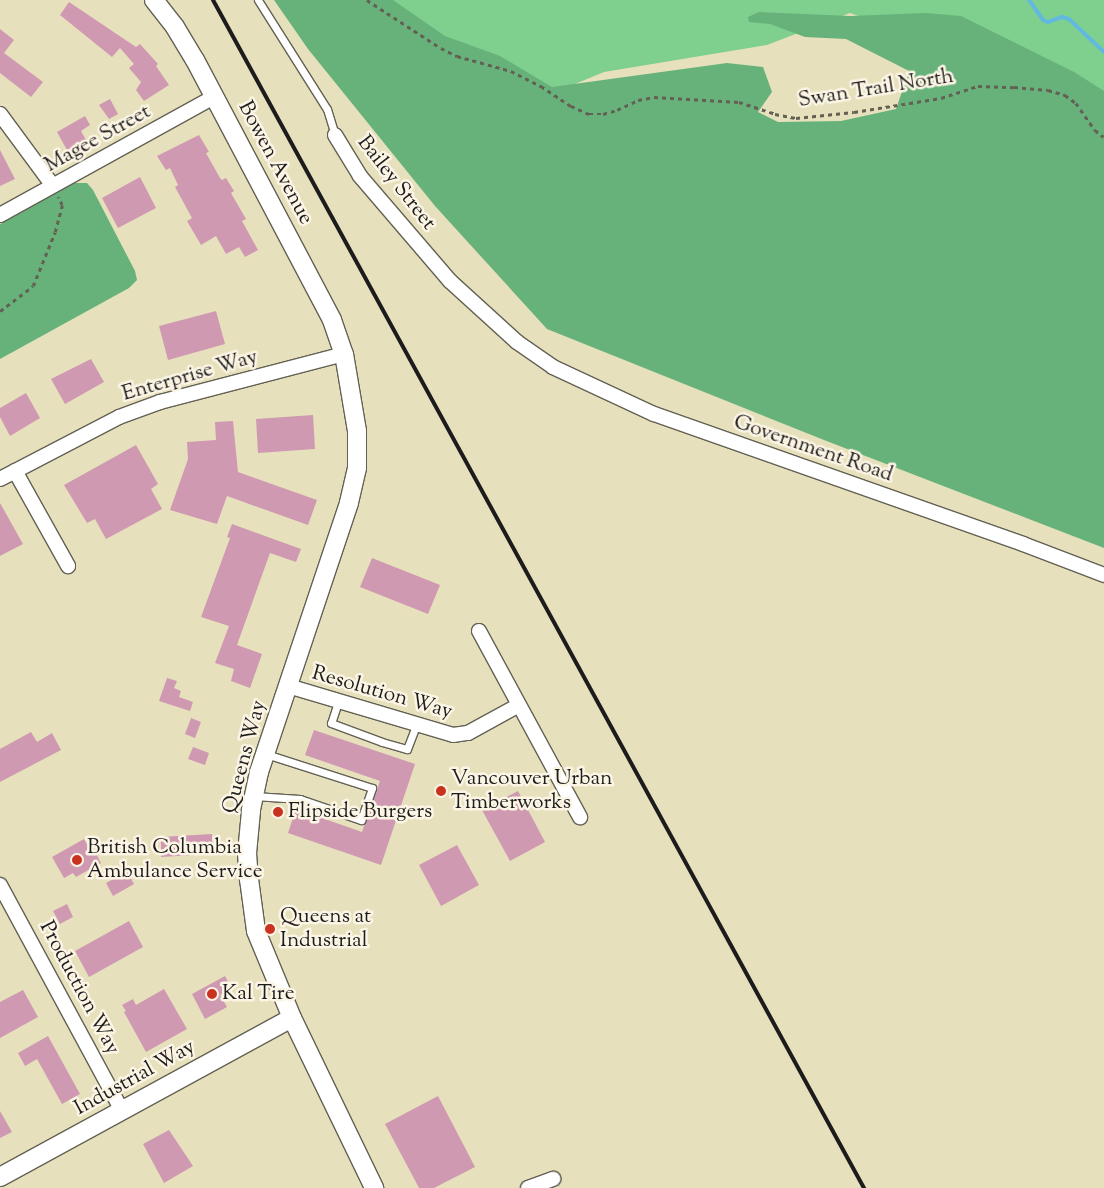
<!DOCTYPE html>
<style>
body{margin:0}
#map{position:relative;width:1104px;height:1188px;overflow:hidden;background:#e7e0bc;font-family:"Sorts Mill Goudy",serif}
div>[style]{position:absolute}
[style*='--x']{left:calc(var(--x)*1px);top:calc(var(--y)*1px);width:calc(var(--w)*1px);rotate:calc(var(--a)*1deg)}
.green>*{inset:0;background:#7fcf8f}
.forest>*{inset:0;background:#67b27a}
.stream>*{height:4px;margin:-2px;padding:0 2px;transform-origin:2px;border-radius:2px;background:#62b9df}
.building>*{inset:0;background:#cf99b2}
.path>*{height:2.5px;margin-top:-1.25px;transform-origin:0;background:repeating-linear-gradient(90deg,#636154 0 4px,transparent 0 8px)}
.roads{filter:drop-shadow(1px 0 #636154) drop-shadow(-1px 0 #636154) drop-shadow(0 1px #636154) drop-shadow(0 -1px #636154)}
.service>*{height:7px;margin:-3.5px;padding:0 3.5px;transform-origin:3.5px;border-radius:3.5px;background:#fff}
.minor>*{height:14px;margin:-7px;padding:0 7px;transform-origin:7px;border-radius:7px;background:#fff}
.tertiary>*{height:18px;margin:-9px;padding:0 9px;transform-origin:9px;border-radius:9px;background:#fff}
.rail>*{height:4px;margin:-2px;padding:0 2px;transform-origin:2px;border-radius:2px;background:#1c1c1c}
.dots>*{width:14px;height:14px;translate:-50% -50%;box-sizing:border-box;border:2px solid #fcf5e5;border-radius:50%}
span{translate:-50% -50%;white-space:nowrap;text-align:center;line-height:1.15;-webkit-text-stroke:5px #fcf5e5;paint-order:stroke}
.street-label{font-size:21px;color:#1c1c1c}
.poi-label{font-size:21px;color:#1c1c1c}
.left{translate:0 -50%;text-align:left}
</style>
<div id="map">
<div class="green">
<div style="clip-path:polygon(358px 0,1104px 0,1104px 100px,850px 13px,767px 45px,604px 72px,551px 94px)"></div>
</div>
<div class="forest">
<div style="clip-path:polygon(274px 0,393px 0,445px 36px,500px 56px,552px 87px,727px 63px,763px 67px,772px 92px,758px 112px,778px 122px,841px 121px,896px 109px,909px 71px,846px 39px,805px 37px,770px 24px,749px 22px,748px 17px,759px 12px,850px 16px,926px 13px,961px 16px,1074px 72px,1104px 91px,1104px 548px,824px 440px,547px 329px,435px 206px,308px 49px)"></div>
<div style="clip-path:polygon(73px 183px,87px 183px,93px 190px,135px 271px,137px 280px,129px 288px,0 359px,0 224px)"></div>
</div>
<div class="stream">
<div style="--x:1029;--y:0;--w:24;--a:55"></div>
<div style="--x:1043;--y:20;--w:5;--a:22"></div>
<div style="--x:1048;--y:22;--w:15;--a:-20"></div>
<div style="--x:1062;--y:17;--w:7;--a:16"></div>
<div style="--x:1069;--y:19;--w:48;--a:43.3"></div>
</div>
<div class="building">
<div style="clip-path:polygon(69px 2px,136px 47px,140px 44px,158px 64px,156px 66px,169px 85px,144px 101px,136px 90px,141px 82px,129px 68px,134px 64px,120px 48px,112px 57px,60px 15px)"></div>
<div style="clip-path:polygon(0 29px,14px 40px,4px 53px,43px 82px,31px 97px,0 73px)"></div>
<div style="clip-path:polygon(110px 99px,118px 114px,109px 119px,99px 105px)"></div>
<div style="clip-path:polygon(85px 116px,90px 125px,81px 131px,86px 140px,67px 150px,57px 132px)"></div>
<div style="clip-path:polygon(199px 135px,209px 152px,206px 153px,220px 178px,222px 180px,226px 178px,234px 191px,231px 193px,246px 219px,242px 221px,258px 250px,245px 257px,239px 247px,226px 254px,216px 236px,201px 245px,187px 221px,192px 218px,175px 187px,178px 185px,170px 168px,166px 170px,157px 156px)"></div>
<div style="clip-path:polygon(0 150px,15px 179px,0 186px)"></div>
<div style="clip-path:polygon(140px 177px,156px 208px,118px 228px,102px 198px)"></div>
<div style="clip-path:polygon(216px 311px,225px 344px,168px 360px,159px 326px)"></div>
<div style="clip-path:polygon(91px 359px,104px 382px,65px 404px,51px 379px)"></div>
<div style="clip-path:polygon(26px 393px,40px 418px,10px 436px,0 417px,0 408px)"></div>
<div style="clip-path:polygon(313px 415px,315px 449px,258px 453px,256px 419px)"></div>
<div style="clip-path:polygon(233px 421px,238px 472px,317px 500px,308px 525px,227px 496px,217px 524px,170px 510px,188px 459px,187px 442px,216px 440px,215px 422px)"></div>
<div style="clip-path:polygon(136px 445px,158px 484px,151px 489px,162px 509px,106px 539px,95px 519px,87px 523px,64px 485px)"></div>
<div style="clip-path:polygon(0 503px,23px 544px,0 556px)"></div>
<div style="clip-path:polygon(232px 524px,301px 549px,296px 562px,270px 553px,237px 645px,262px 654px,250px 688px,231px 681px,234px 669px,215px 663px,229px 626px,201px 617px,230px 538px,227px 537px)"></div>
<div style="clip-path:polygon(372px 558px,440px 585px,428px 614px,360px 587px)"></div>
<div style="clip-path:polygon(167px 678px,177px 681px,174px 688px,181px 691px,179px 697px,193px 702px,190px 711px,159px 701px)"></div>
<div style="clip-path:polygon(191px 718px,201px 722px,195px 738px,185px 734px)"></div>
<div style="clip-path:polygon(314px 730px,415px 764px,381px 865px,288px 833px,296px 809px,362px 832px,380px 781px,305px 755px)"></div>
<div style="clip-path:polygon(31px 732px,37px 742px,52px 733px,61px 750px,0 782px,0 749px)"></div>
<div style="clip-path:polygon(193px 747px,209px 753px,205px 765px,188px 759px)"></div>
<div style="clip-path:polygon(518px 791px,545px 842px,510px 861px,482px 810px)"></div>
<div style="clip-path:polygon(212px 834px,212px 854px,161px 857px,161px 837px)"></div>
<div style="clip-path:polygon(84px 839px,91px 852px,94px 850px,101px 863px,76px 877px,73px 873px,64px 878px,52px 857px)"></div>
<div style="clip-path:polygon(457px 845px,479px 885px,441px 906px,419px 865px)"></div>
<div style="clip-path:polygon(127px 872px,134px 884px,113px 896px,106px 883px)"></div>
<div style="clip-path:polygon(67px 904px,73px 917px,60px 924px,53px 911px)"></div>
<div style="clip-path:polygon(129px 921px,143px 947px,89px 977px,75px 951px)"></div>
<div style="clip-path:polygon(225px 976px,232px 989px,220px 995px,227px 1007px,205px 1019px,192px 994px)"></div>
<div style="clip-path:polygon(164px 989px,187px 1029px,146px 1052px,124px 1012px,126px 1011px,122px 1005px,133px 999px,136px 1005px)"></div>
<div style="clip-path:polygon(23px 990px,38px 1017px,0 1038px,0 1002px)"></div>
<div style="clip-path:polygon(48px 1036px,80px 1094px,62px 1104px,37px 1059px,25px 1066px,18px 1053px)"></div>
<div style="clip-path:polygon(438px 1096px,475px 1167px,434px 1188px,419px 1188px,385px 1124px)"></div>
<div style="clip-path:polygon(0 1111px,12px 1132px,0 1138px)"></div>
<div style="clip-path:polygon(169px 1130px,193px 1166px,164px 1183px,143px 1144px)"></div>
</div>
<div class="path">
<div style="--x:367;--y:0;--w:88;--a:33"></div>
<div style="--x:441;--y:48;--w:18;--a:27"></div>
<div style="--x:457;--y:56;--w:56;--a:15.5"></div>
<div style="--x:511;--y:71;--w:34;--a:27"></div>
<div style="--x:541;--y:86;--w:36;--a:34"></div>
<div style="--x:571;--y:106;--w:20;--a:24"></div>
<div style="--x:589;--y:114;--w:14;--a:0"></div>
<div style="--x:603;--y:114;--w:15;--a:-16"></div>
<div style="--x:617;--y:110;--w:23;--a:-25"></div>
<div style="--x:638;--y:100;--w:16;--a:-11"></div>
<div style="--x:654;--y:97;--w:85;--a:3.4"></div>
<div style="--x:739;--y:102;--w:38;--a:18"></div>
<div style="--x:775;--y:114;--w:21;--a:11"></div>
<div style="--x:796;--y:118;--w:58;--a:-5.9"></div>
<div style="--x:854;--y:112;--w:88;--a:-9.1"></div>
<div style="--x:941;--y:98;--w:39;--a:-18"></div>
<div style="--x:978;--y:86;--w:36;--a:2"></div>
<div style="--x:1014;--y:87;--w:34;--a:5"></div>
<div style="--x:1048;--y:90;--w:18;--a:16"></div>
<div style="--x:1065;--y:95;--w:14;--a:36"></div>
<div style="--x:1076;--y:103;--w:33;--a:55"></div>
<div style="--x:1095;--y:130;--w:11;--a:38"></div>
<div style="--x:0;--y:311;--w:41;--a:-37.1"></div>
<div style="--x:33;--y:286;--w:58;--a:-67.8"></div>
<div style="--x:55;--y:232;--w:28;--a:-75"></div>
<div style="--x:62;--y:205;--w:9;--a:-117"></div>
</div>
<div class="roads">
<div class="service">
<div style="--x:258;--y:0;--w:129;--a:57.7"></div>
<div style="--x:327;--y:109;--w:27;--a:73"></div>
<div style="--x:338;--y:702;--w:22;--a:108"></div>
<div style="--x:331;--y:723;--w:54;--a:20.4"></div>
<div style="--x:382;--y:742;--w:26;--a:16"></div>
<div style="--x:407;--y:749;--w:25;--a:-69"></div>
<div style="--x:254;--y:796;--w:46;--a:3.7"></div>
<div style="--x:300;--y:799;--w:65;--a:19"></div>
<div style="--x:361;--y:820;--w:34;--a:-71"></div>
<div style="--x:372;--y:788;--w:111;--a:-162.2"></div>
</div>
<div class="minor">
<div style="--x:0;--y:114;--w:89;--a:53.6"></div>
<div style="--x:335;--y:135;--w:48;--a:58.6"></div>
<div style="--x:360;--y:176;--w:138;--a:49.4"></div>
<div style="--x:450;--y:281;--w:91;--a:42.3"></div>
<div style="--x:517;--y:342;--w:44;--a:34.8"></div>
<div style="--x:553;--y:367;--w:111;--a:25"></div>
<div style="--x:654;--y:414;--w:391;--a:19.4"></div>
<div style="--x:1023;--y:544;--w:87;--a:20.9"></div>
<div style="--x:0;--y:215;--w:244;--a:-28.9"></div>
<div style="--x:15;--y:471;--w:109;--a:60.8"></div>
<div style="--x:0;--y:479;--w:134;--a:-27.5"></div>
<div style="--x:119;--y:417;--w:44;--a:-20.1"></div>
<div style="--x:160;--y:402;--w:190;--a:-14.6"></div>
<div style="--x:479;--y:631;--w:212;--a:61.5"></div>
<div style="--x:288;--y:686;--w:172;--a:16.5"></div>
<div style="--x:453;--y:735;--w:15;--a:-8"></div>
<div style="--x:468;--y:733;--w:58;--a:-28.8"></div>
<div style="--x:0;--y:885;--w:257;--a:61.6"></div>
<div style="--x:528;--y:1188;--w:27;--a:-20"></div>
</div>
<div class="tertiary">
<div style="--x:154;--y:0;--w:34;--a:52"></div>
<div style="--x:175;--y:27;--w:39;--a:59"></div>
<div style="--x:195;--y:60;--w:294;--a:62.2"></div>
<div style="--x:332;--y:320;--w:36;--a:71"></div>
<div style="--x:344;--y:354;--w:78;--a:80.4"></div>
<div style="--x:357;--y:431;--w:37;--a:90"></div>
<div style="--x:357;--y:468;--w:36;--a:103"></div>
<div style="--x:349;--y:503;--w:284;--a:108.5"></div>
<div style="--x:259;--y:772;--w:40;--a:102"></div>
<div style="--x:251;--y:811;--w:42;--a:95.4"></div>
<div style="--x:247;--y:853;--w:26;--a:86"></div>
<div style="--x:249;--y:879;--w:52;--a:82.3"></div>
<div style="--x:256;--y:931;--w:94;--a:67.5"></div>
<div style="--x:292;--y:1018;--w:189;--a:64.2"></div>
<div style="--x:0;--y:1177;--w:332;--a:-28.6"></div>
</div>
</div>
<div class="rail">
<div style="--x:213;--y:0;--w:1355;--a:61.28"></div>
</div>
<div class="dots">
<div style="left:441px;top:791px;background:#c8321e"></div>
<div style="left:278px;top:812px;background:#c8321e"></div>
<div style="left:77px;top:860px;background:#c8321e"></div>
<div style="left:270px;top:929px;background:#c8321e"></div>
<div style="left:212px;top:994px;background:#c8321e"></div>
</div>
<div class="street-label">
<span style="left:876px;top:89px;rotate:-9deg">Swan Trail North</span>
<span style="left:98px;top:139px;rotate:-29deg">Magee Street</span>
<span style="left:275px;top:163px;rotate:62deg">Bowen Avenue</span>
<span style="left:396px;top:183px;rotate:52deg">Bailey Street</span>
<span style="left:190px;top:376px;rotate:-16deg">Enterprise Way</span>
<span style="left:813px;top:449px;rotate:19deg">Government Road</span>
<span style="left:382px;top:693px;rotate:16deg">Resolution Way</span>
<span style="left:245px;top:757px;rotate:-75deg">Queens Way</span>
<span style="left:79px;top:988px;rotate:62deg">Production Way</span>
<span style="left:135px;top:1078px;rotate:-29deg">Industrial Way</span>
</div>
<div class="poi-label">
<span class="left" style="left:451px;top:791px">Vancouver Urban<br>Timberworks</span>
<span class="left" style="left:288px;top:812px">Flipside Burgers</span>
<span class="left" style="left:87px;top:860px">British Columbia<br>Ambulance Service</span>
<span class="left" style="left:280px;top:929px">Queens at<br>Industrial</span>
<span class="left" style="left:222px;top:994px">Kal Tire</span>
</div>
</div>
